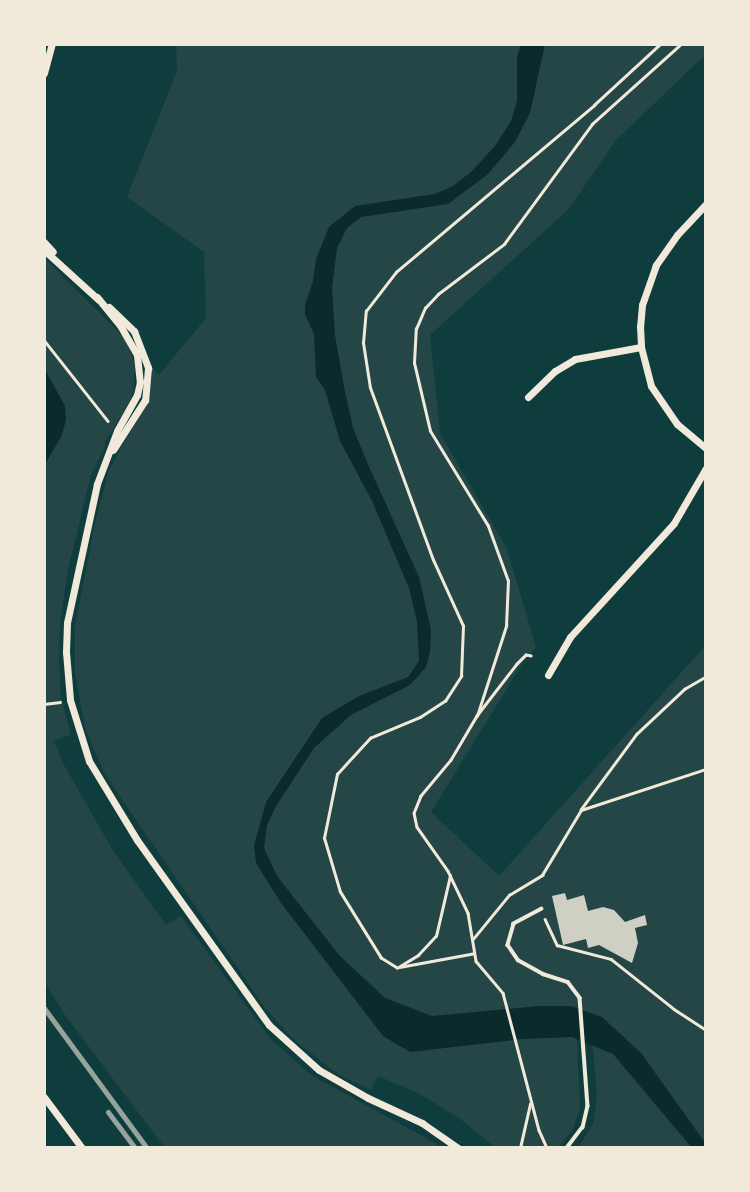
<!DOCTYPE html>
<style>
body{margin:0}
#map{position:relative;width:750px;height:1192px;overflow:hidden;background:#0f3d3e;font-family:Lato,sans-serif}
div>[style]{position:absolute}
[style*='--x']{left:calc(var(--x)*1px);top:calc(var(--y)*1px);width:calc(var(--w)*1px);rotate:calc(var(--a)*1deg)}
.green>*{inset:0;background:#244646}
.water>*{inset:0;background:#0a2a2b}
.building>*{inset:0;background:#cfcfc3}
.path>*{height:2.5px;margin:-1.25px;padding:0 1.25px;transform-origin:1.25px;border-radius:1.25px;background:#f1e9da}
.service>*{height:3.5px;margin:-1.75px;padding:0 1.75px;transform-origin:1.75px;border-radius:1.75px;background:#f1e9da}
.minor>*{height:7px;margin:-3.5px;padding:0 3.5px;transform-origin:3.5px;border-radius:3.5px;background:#f1e9da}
.rail>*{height:5px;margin:-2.5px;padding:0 2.5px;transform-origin:2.5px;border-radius:2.5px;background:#97a49c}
span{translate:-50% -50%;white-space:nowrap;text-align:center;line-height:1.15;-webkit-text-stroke:5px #f1e9da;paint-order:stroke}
.frame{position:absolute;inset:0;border:46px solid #f1e9da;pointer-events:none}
</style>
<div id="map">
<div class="green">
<div style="clip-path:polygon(176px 44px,706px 44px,706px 59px,703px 57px,615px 141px,569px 209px,430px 335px,440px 433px,507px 549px,536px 647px,525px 659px,431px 812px,499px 876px,706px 645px,706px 1148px,578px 1148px,593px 1124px,597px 1096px,591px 1025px,576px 1021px,580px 1108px,572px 1131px,557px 1148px,496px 1148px,459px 1118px,418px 1093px,378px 1076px,371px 1090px,339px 1075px,294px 1040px,265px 1008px,104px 773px,85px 728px,75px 672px,75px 626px,95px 523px,109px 470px,149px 398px,153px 369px,159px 375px,206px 318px,204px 252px,127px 197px,177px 71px)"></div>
<div style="clip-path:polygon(44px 258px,114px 327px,127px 342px,135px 364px,133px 393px,128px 407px,105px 441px,105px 447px,91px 475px,68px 570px,60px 623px,59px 659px,61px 697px,71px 735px,54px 740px,64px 765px,112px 849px,166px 925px,181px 916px,270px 1038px,311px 1075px,444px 1148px,165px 1148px,65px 1015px,44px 981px)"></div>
</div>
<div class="water">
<div style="clip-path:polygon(521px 44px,545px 44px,530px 113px,515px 142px,488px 174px,448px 204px,361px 217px,347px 228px,337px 248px,332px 288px,335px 335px,345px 392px,353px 428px,370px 469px,419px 577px,431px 630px,430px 652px,426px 667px,410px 685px,351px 715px,314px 748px,276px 806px,267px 825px,264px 848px,277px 876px,339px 955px,385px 998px,432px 1016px,539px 1006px,571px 1006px,602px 1017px,641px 1053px,706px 1144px,706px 1148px,692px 1148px,613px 1054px,572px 1037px,522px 1039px,410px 1052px,383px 1036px,281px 903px,256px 863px,254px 846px,266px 802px,322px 718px,359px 696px,408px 677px,419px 661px,417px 622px,409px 588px,372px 501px,340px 441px,325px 390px,316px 377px,314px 334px,305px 315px,305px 305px,313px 281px,316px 259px,329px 227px,355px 206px,435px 194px,453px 186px,471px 172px,495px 146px,511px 121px,517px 101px,517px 57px)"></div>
<div style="clip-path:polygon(44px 368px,65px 406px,66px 420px,62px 435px,44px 466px)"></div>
</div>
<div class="building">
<div style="clip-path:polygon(565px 893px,567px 900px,584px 895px,588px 911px,603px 907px,614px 910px,625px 922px,645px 915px,647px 925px,635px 928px,638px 943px,632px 963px,599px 945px,588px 948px,586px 939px,563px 945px,552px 896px)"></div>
</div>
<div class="path">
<div style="--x:44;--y:340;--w:103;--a:51.7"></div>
<div style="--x:531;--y:656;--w:5;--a:-169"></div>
<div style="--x:526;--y:655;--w:13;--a:135"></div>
<div style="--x:517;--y:664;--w:66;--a:127.6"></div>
<div style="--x:477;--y:716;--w:51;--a:120.6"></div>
<div style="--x:451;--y:760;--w:47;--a:129.8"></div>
<div style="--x:421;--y:796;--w:18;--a:112"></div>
<div style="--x:414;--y:813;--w:14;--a:78"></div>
<div style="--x:417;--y:827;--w:54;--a:54.8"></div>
<div style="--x:448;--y:871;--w:47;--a:64.5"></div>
<div style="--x:468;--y:913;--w:49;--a:80.5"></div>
<div style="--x:476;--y:961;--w:42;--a:49.8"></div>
<div style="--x:503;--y:993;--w:142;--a:75.3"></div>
<div style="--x:539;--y:1130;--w:20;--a:66"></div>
<div style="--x:706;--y:677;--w:24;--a:150"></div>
<div style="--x:685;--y:689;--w:66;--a:136.8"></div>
<div style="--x:637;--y:734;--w:94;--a:126.4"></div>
<div style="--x:581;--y:810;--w:132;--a:-18.2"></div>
<div style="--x:44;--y:704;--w:16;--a:-7"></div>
<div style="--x:477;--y:716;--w:95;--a:-72.1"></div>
<div style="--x:506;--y:626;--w:45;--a:-87.5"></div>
<div style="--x:508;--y:581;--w:59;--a:-110"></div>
<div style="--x:488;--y:526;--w:111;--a:-121.4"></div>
<div style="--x:430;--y:431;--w:70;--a:-103.2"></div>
<div style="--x:414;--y:363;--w:34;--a:-87"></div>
<div style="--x:416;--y:329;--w:23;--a:-67"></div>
<div style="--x:425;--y:308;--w:19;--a:-47"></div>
<div style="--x:438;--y:294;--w:83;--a:-37.1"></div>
<div style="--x:504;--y:244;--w:149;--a:-53.7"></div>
<div style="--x:592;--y:124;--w:120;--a:-42"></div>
<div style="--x:545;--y:919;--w:29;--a:65"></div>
<div style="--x:557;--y:945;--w:56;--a:14.5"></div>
<div style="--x:611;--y:959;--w:80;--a:38.4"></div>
<div style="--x:674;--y:1009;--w:38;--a:33"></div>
<div style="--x:473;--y:939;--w:57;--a:-50.7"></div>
<div style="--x:509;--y:895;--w:39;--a:-31"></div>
<div style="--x:542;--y:875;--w:76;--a:-59"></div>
<div style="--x:473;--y:954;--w:77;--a:169.6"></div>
<div style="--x:397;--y:968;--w:19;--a:-148"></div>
<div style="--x:381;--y:958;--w:78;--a:-121.8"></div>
<div style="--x:340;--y:892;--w:56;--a:-106.5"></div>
<div style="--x:324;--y:838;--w:65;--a:-78.5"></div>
<div style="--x:337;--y:774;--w:49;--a:-47.5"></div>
<div style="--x:370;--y:738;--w:54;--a:-22.8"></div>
<div style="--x:420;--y:717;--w:30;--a:-33"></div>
<div style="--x:445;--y:701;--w:30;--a:-57"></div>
<div style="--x:461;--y:676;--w:50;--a:-87.7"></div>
<div style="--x:463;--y:626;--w:72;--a:-114.4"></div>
<div style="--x:433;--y:560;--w:183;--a:-110.1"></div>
<div style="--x:370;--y:388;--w:46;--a:-98.8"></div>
<div style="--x:363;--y:343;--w:32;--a:-85"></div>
<div style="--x:366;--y:311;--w:49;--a:-52.4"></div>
<div style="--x:396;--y:272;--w:259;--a:-40.1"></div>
<div style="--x:594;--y:105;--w:90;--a:-42.7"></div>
<div style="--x:400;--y:966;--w:21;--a:-31"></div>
<div style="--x:418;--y:955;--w:26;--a:-47"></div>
<div style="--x:436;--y:936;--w:62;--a:-76.9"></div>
<div style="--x:520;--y:1148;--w:45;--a:-77.2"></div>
</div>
<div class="service">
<div style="--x:542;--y:909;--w:32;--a:152"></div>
<div style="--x:514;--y:924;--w:22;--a:106"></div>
<div style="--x:508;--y:945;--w:18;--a:56"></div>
<div style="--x:518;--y:960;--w:29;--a:29"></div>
<div style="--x:543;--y:974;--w:26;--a:18"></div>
<div style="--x:568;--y:982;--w:20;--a:53"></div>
<div style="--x:580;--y:998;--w:108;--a:85.8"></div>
<div style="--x:588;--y:1106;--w:22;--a:103"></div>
<div style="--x:583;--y:1127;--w:26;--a:127"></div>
</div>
<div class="minor">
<div style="--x:44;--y:73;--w:30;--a:-75"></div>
<div style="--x:706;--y:204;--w:42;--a:133.1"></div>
<div style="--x:677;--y:235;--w:37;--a:125"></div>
<div style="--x:656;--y:265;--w:42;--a:109.3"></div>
<div style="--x:642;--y:305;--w:21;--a:95"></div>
<div style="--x:640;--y:326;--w:21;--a:87"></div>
<div style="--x:641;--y:347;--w:40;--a:75.6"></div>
<div style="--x:651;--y:386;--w:46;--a:55.6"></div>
<div style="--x:677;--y:424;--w:38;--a:40"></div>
<div style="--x:44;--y:242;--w:13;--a:48"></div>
<div style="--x:44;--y:250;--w:74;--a:42.3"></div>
<div style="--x:97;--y:297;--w:38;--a:51"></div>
<div style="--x:121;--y:327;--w:32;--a:60"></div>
<div style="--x:137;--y:355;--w:27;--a:84"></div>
<div style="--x:140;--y:382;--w:13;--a:103"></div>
<div style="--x:137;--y:395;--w:41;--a:119.1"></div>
<div style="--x:117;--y:431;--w:57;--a:110.7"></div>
<div style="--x:97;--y:484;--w:142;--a:102.2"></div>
<div style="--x:67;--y:623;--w:29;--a:92"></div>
<div style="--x:66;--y:652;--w:48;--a:85.2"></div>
<div style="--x:70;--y:700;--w:64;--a:72.7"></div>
<div style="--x:89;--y:761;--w:92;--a:58.7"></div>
<div style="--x:137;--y:840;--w:227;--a:54.5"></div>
<div style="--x:269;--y:1025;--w:67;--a:42"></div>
<div style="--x:319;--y:1070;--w:56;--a:29.7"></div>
<div style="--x:368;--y:1098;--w:60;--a:24.8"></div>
<div style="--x:422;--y:1123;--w:44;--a:34.8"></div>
<div style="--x:109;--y:307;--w:35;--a:44"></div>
<div style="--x:134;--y:331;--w:40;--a:69"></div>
<div style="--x:148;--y:368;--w:32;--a:95"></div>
<div style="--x:145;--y:400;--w:59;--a:122.6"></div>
<div style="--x:528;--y:397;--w:37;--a:-44"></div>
<div style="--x:555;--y:371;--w:23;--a:-31"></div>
<div style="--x:575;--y:359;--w:67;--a:-10.3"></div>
<div style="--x:548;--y:675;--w:44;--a:-59.9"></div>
<div style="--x:570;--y:637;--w:154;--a:-47.6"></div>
<div style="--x:674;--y:523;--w:64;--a:-59.8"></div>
<div style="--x:44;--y:1097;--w:64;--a:53.3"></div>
</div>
<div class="rail">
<div style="--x:44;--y:1008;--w:174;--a:53.7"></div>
<div style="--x:108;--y:1112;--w:45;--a:53.1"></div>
</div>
<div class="frame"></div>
</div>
